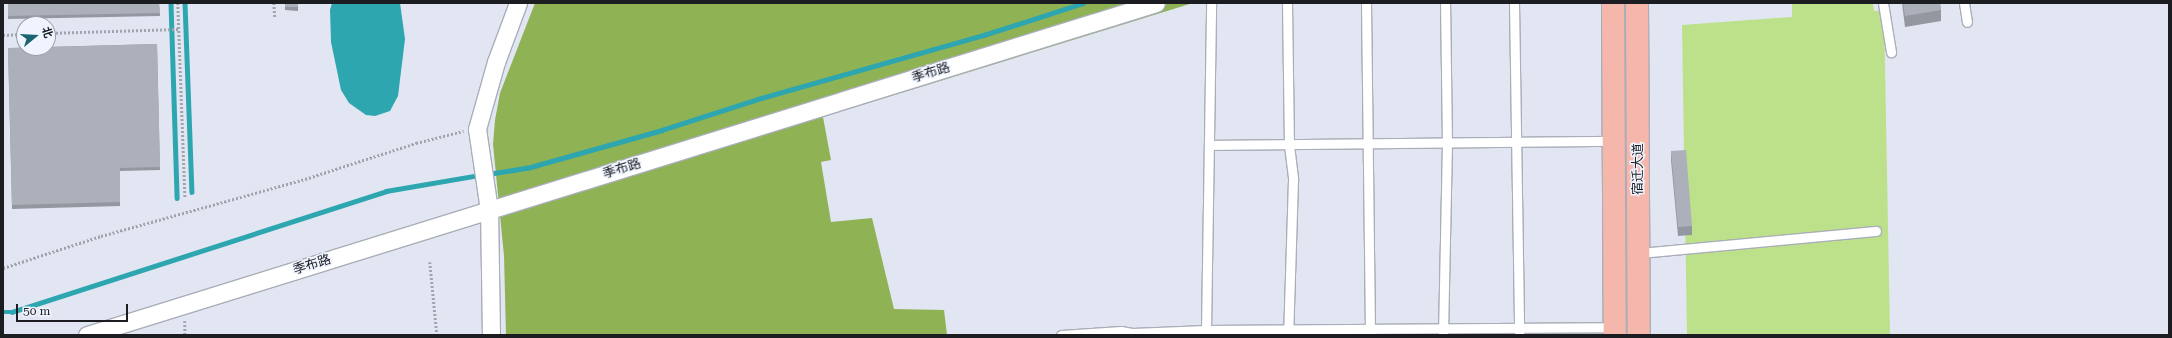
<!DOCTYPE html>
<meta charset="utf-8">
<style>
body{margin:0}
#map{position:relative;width:2172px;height:338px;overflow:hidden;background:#e1e6f2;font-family:"Roboto Serif","Noto Sans SC",serif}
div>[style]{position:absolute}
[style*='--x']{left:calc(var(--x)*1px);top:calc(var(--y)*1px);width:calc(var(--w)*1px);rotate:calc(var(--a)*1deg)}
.green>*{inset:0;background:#bde08a}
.forest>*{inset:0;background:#8fb255}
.water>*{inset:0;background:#2da6b0}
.stream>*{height:4.5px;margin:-2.25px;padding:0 2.25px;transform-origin:2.25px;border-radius:2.25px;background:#2da6b0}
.path>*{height:2.5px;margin-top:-1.25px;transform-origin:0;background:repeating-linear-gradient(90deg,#a0a4ae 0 2px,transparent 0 4px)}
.roads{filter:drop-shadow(1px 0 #a9aeb8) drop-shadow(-1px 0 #a9aeb8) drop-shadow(0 1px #a9aeb8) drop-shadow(0 -1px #a9aeb8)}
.lane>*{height:9px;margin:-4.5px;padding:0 4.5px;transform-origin:4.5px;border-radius:4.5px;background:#fff}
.street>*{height:17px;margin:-8.5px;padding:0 8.5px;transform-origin:8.5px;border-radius:8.5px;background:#fff}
.primary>*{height:22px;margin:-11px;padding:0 11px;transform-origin:11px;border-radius:11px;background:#f5b7ac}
.wall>*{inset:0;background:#9397a0}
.building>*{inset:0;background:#abb0ba}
span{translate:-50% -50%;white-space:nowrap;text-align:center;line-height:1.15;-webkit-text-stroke:3px #eff4ff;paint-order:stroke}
.street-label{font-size:13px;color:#1b1d21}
.frame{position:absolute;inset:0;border:4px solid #1b1d21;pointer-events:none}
.north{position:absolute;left:16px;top:16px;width:40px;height:40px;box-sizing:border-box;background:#eff4ff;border:1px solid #9a9ea6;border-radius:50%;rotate:72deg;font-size:11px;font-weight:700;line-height:16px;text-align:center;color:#1b1d21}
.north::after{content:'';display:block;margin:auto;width:14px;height:18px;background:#1a6471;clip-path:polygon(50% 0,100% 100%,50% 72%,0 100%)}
.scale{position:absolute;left:16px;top:304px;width:112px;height:18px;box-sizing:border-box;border:2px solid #1b1d21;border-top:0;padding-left:5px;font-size:12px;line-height:14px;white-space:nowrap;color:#1b1d21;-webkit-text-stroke:3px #eff4ff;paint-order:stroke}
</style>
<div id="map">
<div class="green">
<div style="clip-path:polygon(1792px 3px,1873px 3px,1874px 11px,1884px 10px,1890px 335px,1687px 335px,1682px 25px,1792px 17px)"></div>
</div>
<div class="forest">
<div style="clip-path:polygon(535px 3px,1193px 3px,823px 117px,831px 160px,821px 162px,831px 222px,872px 218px,894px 309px,944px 310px,947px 335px,506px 335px,504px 256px,493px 144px,495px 120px,500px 93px)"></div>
</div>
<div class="water">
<div style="clip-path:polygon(332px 3px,400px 3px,405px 39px,398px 96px,390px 111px,375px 116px,366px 115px,349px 103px,341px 90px,331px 42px,330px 10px)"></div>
</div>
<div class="stream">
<div style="--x:171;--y:3;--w:195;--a:88.2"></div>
<div style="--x:185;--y:3;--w:189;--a:87.9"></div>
<div style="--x:488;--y:174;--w:39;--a:-9"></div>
<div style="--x:527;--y:168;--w:140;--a:-15.7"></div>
<div style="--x:662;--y:130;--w:104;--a:-17.9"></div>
<div style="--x:761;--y:98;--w:232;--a:-15.8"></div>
<div style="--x:984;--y:35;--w:104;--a:-17.9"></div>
<div style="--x:3;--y:312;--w:9;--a:0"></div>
<div style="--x:12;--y:312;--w:393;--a:-17.9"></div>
<div style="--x:386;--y:191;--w:95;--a:-9.7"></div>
</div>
<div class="path">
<div style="--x:178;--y:3;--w:194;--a:87.9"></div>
<div style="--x:274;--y:3;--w:15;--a:86"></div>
<div style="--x:48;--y:33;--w:131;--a:-1.7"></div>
<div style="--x:3;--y:35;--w:21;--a:-3"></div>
<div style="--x:430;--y:262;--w:73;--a:84.5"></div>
<div style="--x:3;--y:268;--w:103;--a:-18.1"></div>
<div style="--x:101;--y:236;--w:212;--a:-15.6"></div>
<div style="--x:305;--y:179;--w:117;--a:-18"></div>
<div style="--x:416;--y:143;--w:49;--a:-14.3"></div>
<div style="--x:185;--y:321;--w:14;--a:90"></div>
</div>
<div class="roads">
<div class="lane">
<div style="--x:1287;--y:3;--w:142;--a:89.2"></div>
<div style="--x:1289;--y:145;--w:35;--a:83"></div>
<div style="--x:1293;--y:180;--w:155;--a:91.8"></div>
<div style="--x:1366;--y:3;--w:332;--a:89.3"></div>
<div style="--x:1514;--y:3;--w:332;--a:89.1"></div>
<div style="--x:1883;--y:3;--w:50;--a:80.7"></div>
<div style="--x:1964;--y:3;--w:19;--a:81"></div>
<div style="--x:1209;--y:145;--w:405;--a:-0.6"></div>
<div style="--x:1639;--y:253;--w:238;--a:-5.3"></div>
<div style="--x:1206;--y:330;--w:327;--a:-89.1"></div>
<div style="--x:1443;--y:334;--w:191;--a:-88.8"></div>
<div style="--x:1447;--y:143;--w:140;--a:-90.8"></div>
<div style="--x:1061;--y:335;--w:60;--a:-3.8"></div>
<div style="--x:1121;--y:331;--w:11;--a:10"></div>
<div style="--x:1132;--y:333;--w:74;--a:-2.3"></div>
<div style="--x:1206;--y:330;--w:409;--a:-0.4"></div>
</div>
<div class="street">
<div style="--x:87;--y:335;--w:1119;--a:-17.25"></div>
<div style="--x:491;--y:335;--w:125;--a:-90.9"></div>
<div style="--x:489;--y:210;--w:82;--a:-98.4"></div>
<div style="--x:477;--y:129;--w:70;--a:-74.2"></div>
<div style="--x:496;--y:62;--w:63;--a:-69.6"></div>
</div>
<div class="primary">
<div style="--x:1613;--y:3;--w:332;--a:89.7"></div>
<div style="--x:1637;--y:3;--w:332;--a:89.7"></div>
</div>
</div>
<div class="wall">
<div style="clip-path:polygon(8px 3px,159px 3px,160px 16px,8px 19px)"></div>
<div style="clip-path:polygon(285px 3px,298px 3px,298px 11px,285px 10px)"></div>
<div style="clip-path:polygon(1902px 3px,1940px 3px,1941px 10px,1941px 21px,1905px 27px)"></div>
<div style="clip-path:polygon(157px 44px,160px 170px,120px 171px,120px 206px,12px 209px,8px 48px)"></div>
<div style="clip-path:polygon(1671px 151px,1692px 226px,1692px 235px,1678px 236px,1671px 160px)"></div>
</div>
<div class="building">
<div style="clip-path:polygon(8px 3px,159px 3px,160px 13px,8px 16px)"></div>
<div style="clip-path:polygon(285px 3px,298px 3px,298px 7px,285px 7px)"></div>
<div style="clip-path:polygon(1903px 3px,1940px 3px,1941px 10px,1905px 16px)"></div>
<div style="clip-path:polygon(157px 44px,160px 167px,120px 168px,120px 202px,12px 205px,8px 48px,48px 48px,48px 47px)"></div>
<div style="clip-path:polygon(1686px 150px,1692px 226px,1678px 227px,1671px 151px)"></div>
</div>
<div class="street-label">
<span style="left:931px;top:73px;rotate:-17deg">季布路</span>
<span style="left:622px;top:169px;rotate:-17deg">季布路</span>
<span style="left:1638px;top:169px;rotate:-90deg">宿迁大道</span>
<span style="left:312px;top:265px;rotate:-17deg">季布路</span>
</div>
<div class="frame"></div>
<div class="north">北</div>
<div class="scale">50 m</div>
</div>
